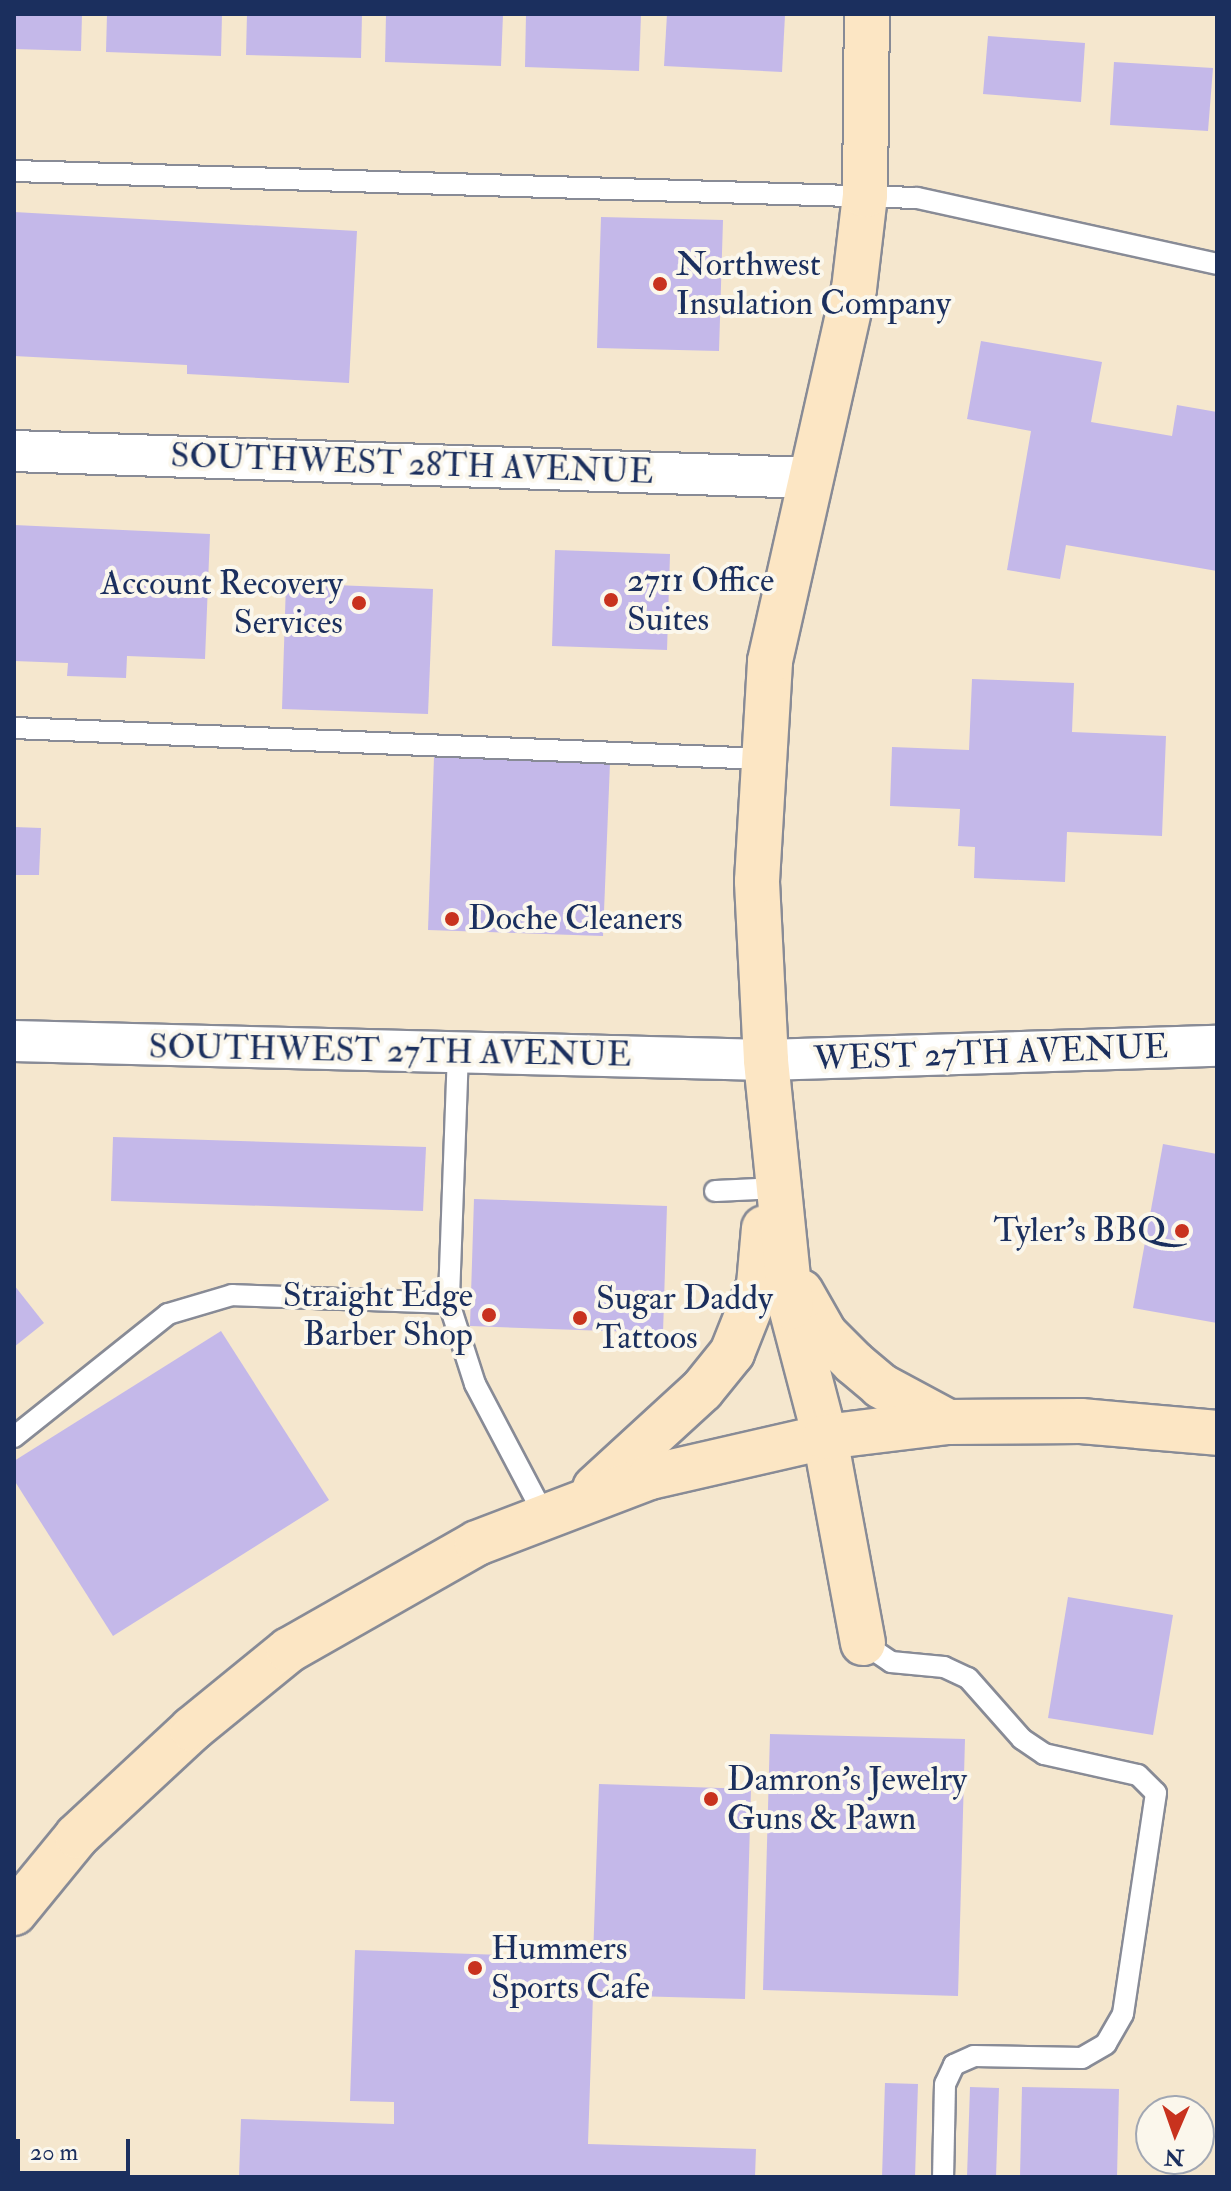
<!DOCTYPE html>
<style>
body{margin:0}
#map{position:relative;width:1231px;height:2191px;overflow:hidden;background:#f5e7ce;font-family:"IM FELL Double Pica",serif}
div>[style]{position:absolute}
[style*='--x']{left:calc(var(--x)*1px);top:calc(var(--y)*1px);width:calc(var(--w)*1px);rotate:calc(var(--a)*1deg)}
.building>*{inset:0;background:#c4b8e9}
.roads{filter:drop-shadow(2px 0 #888b96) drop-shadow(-2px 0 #888b96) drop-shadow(0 2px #888b96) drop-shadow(0 -2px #888b96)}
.lane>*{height:20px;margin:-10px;padding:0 10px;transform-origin:10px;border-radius:10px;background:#fff}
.street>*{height:40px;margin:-20px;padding:0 20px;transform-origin:20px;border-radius:20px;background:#fff}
.secondary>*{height:44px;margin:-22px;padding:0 22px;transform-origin:22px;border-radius:22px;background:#fce6c4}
.dots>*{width:22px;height:22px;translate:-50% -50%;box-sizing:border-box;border:4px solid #fbf7ec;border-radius:50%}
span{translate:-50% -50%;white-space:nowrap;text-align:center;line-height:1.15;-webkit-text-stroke:8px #fbf7ec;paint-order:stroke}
.poi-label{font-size:34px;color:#1b2f5e}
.left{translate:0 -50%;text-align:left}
.right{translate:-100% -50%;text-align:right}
.street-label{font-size:34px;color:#1b2f5e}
.frame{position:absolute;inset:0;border:16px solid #1b2f5e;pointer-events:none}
.north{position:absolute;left:1135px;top:2095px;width:80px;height:80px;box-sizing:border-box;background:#fbf7ec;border:2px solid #a1a7b3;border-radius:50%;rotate:182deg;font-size:22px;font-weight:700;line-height:32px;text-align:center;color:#1b2f5e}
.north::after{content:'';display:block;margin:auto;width:28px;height:36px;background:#c8321e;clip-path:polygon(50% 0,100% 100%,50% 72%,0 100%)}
.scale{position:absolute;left:16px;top:2139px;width:114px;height:36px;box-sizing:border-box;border:4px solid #1b2f5e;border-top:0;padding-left:10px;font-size:24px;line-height:28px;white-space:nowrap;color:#1b2f5e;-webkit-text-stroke:6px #fbf7ec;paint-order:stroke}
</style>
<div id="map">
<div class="building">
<div style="clip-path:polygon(14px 14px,82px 14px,81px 51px,14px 49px)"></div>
<div style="clip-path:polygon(107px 14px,222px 14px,221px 56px,106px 52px)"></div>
<div style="clip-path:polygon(247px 14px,362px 14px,361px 58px,246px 55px)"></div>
<div style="clip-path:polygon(386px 14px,503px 14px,501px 66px,385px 62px)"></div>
<div style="clip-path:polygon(526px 14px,641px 14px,639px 71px,525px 67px)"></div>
<div style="clip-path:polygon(667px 14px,785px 15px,782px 72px,664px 66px)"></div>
<div style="clip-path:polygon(988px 36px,1085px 43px,1081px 102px,983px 94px)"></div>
<div style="clip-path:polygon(1114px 62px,1213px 68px,1208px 131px,1110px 125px)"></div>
<div style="clip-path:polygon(14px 212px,357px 231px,349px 383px,187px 374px,187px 365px,14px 356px)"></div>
<div style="clip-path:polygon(601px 217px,723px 220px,719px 351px,597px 348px)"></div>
<div style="clip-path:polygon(981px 341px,1102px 362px,1091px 422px,1172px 436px,1177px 405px,1217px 412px,1217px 571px,1066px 545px,1060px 579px,1007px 570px,1031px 431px,967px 419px)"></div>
<div style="clip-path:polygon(14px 525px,210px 534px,205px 659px,127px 656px,126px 678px,67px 676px,68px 663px,14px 661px)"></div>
<div style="clip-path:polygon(555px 550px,670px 554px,667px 650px,552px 646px)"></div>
<div style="clip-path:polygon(286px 583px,433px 589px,428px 714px,282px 709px)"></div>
<div style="clip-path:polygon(972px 679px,1074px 683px,1072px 732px,1166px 736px,1162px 836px,1067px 832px,1065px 882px,974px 878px,975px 847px,958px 846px,960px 809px,890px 806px,892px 747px,969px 750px)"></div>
<div style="clip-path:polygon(434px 757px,610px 763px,603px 936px,428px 930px)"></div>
<div style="clip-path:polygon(14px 827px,41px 828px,39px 875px,14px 875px)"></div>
<div style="clip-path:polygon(113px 1137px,426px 1147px,423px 1211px,111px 1201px)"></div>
<div style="clip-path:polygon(1163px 1144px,1217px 1154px,1217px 1323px,1133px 1308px)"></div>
<div style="clip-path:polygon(474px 1199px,667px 1206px,663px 1333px,470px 1326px)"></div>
<div style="clip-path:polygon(14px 1285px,44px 1323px,14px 1347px)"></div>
<div style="clip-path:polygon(221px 1331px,329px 1500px,113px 1636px,14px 1480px,14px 1461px)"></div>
<div style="clip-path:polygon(1068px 1597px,1173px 1615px,1153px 1735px,1048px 1718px)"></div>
<div style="clip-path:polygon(770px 1734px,965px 1739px,958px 1996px,763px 1990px)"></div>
<div style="clip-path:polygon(599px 1784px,751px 1789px,745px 1999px,593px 1995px,588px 2144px,756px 2149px,755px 2177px,239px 2177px,241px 2119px,394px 2124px,394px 2102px,350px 2101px,355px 1950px,593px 1958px)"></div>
<div style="clip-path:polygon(885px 2083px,918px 2084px,915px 2177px,882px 2177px)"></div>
<div style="clip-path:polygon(970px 2087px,999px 2088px,996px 2177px,967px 2177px)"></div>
<div style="clip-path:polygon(1022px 2087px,1119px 2089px,1117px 2177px,1020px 2177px)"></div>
</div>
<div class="roads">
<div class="lane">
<div style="--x:14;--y:171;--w:903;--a:1.71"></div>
<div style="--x:917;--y:198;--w:307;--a:12.4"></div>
<div style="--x:14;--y:728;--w:751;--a:2.37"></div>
<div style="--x:458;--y:1052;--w:251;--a:92.1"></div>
<div style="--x:449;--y:1303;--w:85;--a:72.2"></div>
<div style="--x:475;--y:1384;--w:150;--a:62.2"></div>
<div style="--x:715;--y:1191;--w:64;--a:-2.7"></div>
<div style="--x:14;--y:1437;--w:197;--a:-38.6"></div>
<div style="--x:168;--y:1314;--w:67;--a:-16.5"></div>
<div style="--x:232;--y:1295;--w:217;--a:2.1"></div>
<div style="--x:863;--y:1643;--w:34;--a:34"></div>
<div style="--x:891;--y:1662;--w:53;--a:5.4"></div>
<div style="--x:944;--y:1667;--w:26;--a:25"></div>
<div style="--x:968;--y:1678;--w:81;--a:48.5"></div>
<div style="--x:1022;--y:1739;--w:27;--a:34"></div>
<div style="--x:1044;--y:1754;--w:96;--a:12.6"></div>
<div style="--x:1138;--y:1775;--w:25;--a:45"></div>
<div style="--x:1156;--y:1793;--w:223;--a:98.5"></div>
<div style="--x:1123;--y:2014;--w:34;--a:120"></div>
<div style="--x:1106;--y:2044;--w:28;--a:150"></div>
<div style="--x:1082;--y:2058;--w:108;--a:-178.9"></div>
<div style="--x:974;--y:2056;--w:22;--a:156"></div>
<div style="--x:954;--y:2065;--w:21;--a:115"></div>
<div style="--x:945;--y:2084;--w:93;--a:91.2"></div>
</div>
<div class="street">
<div style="--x:14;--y:451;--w:797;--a:1.94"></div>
<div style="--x:14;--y:1041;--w:752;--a:1.45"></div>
<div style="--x:766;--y:1060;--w:451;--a:-1.8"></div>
</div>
<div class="secondary">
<div style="--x:801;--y:1292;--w:48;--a:60.3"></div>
<div style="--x:825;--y:1334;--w:41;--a:45"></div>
<div style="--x:854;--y:1363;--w:35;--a:40"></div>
<div style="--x:881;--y:1386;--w:76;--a:28.2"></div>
<div style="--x:595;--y:1488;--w:145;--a:-42.5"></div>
<div style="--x:702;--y:1390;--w:48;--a:-51"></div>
<div style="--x:732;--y:1353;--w:73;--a:-68.3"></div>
<div style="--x:759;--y:1285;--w:57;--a:-85"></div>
<div style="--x:863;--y:1643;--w:209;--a:-100.5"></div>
<div style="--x:825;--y:1437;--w:134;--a:-104.7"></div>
<div style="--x:791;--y:1307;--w:248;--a:-95.8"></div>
<div style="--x:766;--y:1060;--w:179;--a:-92.9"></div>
<div style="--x:757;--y:881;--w:220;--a:-86.6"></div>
<div style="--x:770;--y:661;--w:381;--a:-77.3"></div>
<div style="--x:854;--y:289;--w:95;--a:-83.3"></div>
<div style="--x:865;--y:195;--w:181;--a:-89.4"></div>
<div style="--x:14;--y:1913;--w:99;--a:-50.7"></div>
<div style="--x:77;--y:1836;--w:157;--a:-42.9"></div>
<div style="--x:192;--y:1729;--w:125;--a:-39.2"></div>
<div style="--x:289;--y:1650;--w:216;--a:-29.6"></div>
<div style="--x:477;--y:1543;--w:185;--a:-20.9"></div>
<div style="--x:650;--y:1477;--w:180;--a:-12.9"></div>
<div style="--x:825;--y:1437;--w:124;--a:-7"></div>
<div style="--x:948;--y:1422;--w:133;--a:-0.4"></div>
<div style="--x:1081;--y:1421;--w:137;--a:5"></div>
</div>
</div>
<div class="dots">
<div style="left:660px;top:284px;background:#c8321e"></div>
<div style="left:611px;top:600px;background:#c8321e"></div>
<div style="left:359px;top:603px;background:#c8321e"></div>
<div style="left:452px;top:919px;background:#c8321e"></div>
<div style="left:1182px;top:1231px;background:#c8321e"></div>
<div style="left:489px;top:1315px;background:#c8321e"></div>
<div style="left:580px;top:1318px;background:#c8321e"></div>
<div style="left:711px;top:1799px;background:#c8321e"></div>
<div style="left:475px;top:1968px;background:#c8321e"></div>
</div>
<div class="poi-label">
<span class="left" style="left:676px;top:284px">Northwest<br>Insulation Company</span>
<span class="left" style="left:627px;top:600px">2711 Office<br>Suites</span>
<span class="right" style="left:343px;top:603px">Account Recovery<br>Services</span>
<span class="left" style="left:468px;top:919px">Doche Cleaners</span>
<span class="right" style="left:1166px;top:1231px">Tyler's BBQ</span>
<span class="right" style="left:473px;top:1315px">Straight Edge<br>Barber Shop</span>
<span class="left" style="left:596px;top:1318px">Sugar Daddy<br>Tattoos</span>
<span class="left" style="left:727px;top:1799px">Damron's Jewelry<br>Guns &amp; Pawn</span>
<span class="left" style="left:491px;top:1968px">Hummers<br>Sports Cafe</span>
</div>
<div class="street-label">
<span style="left:412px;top:464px;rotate:2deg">SOUTHWEST 28TH AVENUE</span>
<span style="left:390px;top:1051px;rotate:1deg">SOUTHWEST 27TH AVENUE</span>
<span style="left:991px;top:1053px;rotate:-2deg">WEST 27TH AVENUE</span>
</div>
<div class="frame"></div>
<div class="north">N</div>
<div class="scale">20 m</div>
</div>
